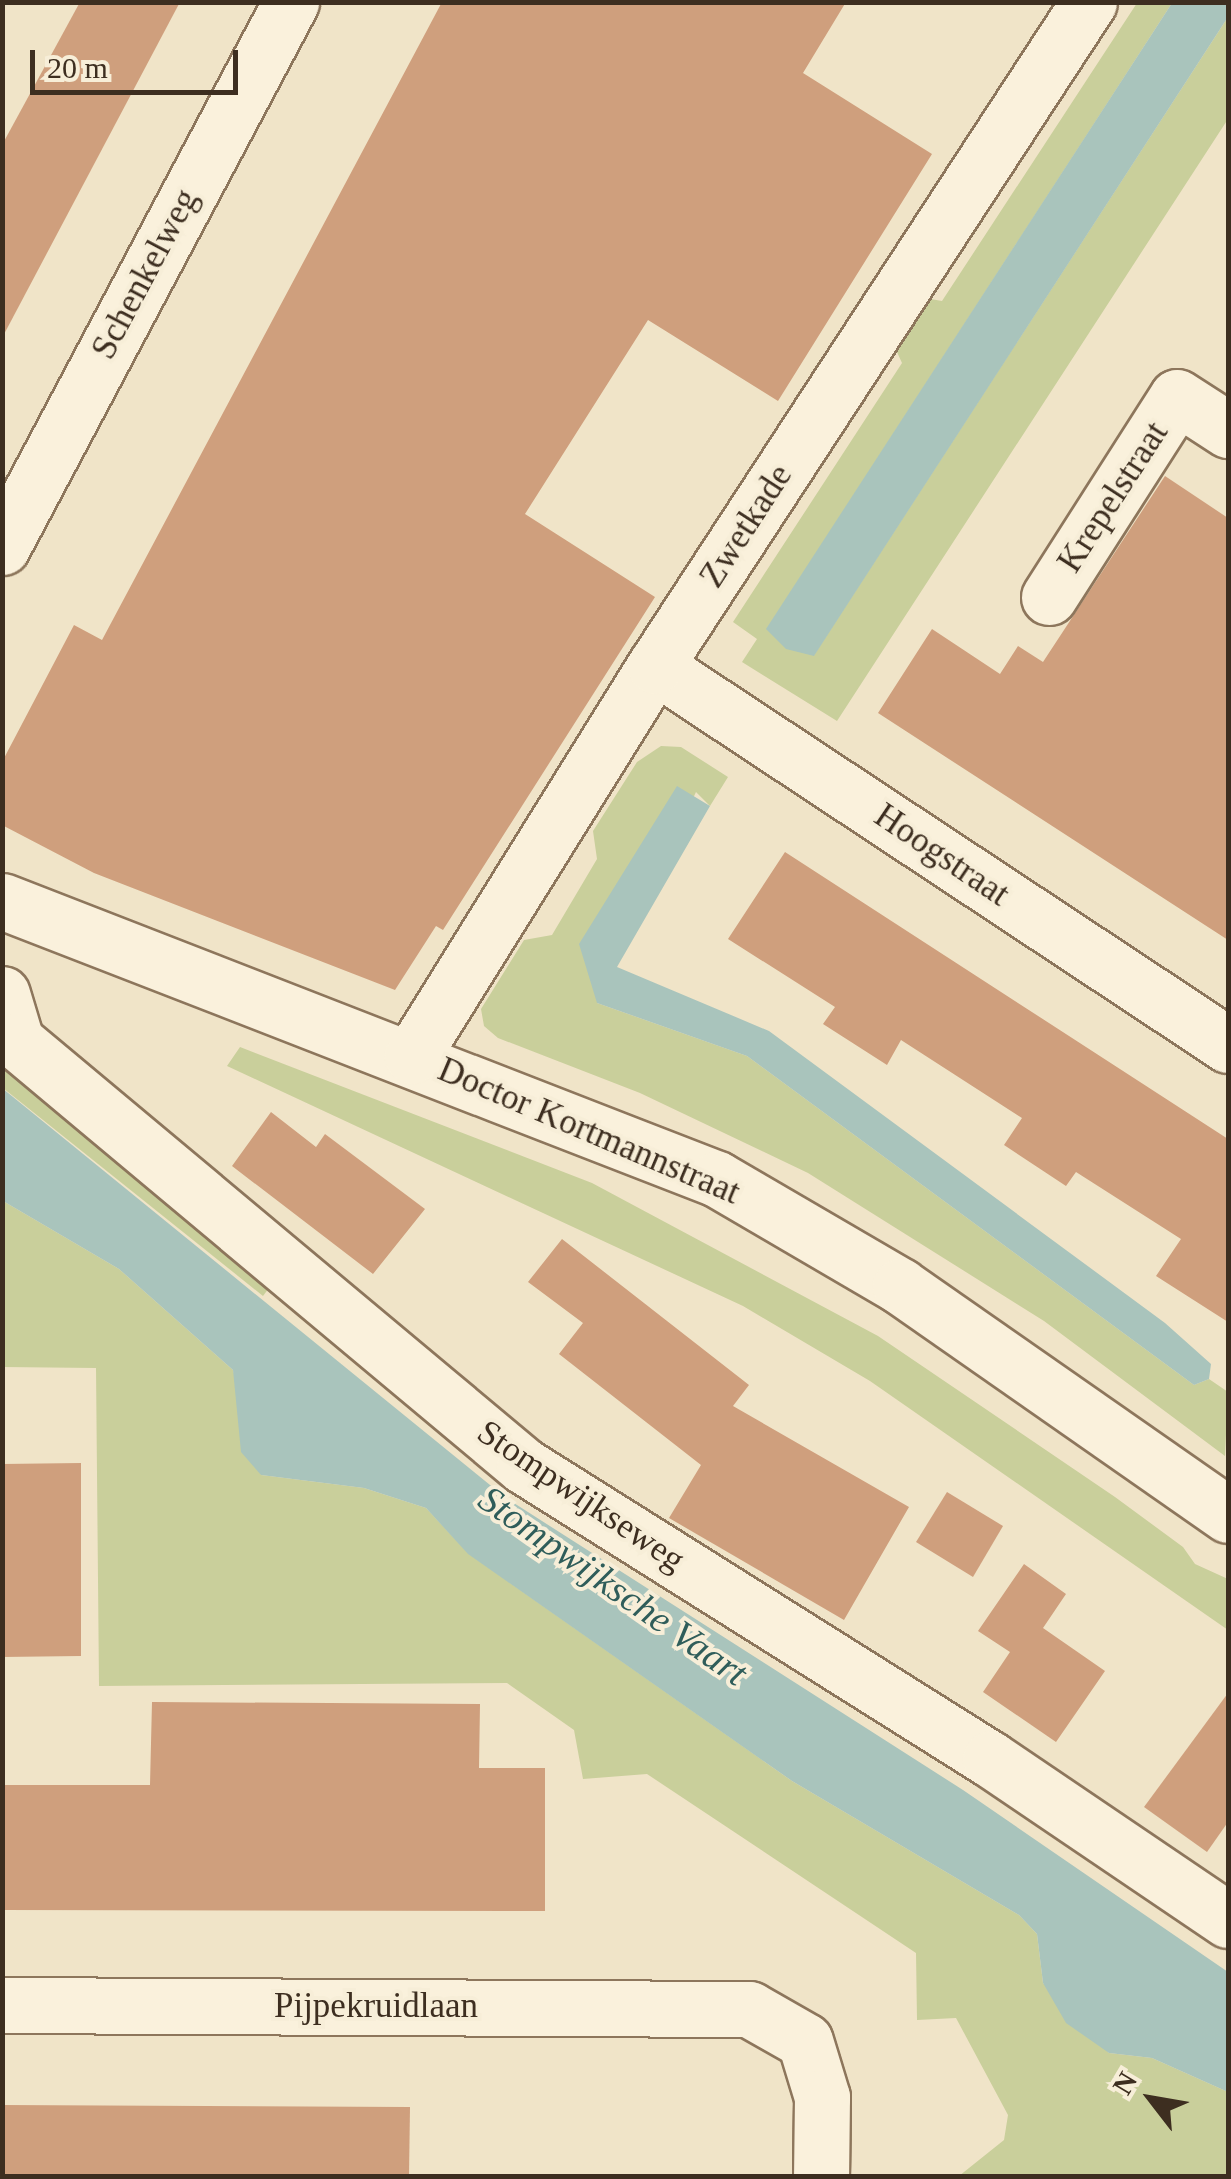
<!DOCTYPE html>
<style>
body{margin:0}
#map{position:relative;width:1231px;height:2179px;overflow:hidden;background:#f0e4c8;font-family:"Times New Roman",serif}
div>[style]{position:absolute}
[style*='--x']{left:calc(var(--x)*1px);top:calc(var(--y)*1px);width:calc(var(--w)*1px);rotate:calc(var(--a)*1deg)}
.green>*{inset:0;background:#c9cf9b}
.water>*{inset:0;background:#a9c4bc}
.building>*{inset:0;background:#cf9f7d}
.roads{filter:drop-shadow(2px 0 #8d765c) drop-shadow(-2px 0 #8d765c) drop-shadow(0 2px #8d765c) drop-shadow(0 -2px #8d765c)}
.minor>*{height:55px;margin:-27.5px;padding:0 27.5px;transform-origin:27.5px;border-radius:27.5px;background:#faf1dc}
span{translate:-50% -50%;white-space:nowrap;text-align:center;line-height:1.15;-webkit-text-stroke:8px #f7eed8;paint-order:stroke}
.street-label{font-size:35px;color:#3d2e20}
.water-label{font-size:38px;color:#2f5d5a;font-style:italic}
.frame{position:absolute;inset:0;border:5px solid #3d2e20;pointer-events:none}
.north{position:absolute;left:1101px;top:2049px;width:100px;height:100px;-webkit-text-stroke:8px #f7eed8;paint-order:stroke;rotate:301deg;font-size:28px;font-weight:700;line-height:40px;text-align:center;color:#3d2e20}
.north::after{content:'';display:block;margin:auto;width:35px;height:45px;background:#3d2e20;clip-path:polygon(50% 0,100% 100%,50% 72%,0 100%)}
.scale{position:absolute;left:30px;top:50px;width:208px;height:45px;box-sizing:border-box;border:5px solid #3d2e20;border-top:0;padding-left:12px;font-size:30px;line-height:35px;white-space:nowrap;color:#3d2e20;-webkit-text-stroke:8px #f7eed8;paint-order:stroke}
</style>
<div id="map">
<div class="green">
<div style="clip-path:polygon(1137px 3px,1172px 3px,767px 629px,814px 655px,1228px 17px,1228px 119px,837px 721px,742px 662px,757px 639px,733px 622px,902px 363px,891px 339px,919px 297px,942px 301px)"></div>
<div style="clip-path:polygon(661px 746px,681px 747px,728px 777px,710px 806px,696px 792px,597px 1003px,747px 1056px,1194px 1385px,1209px 1379px,1228px 1392px,1225px 1456px,1044px 1321px,808px 1173px,640px 1093px,498px 1038px,484px 1026px,481px 1009px,524px 940px,552px 935px,597px 859px,593px 831px,637px 762px)"></div>
<div style="clip-path:polygon(240px 1047px,592px 1183px,878px 1336px,1115px 1497px,1183px 1547px,1195px 1564px,1228px 1579px,1228px 1630px,870px 1381px,743px 1306px,227px 1066px)"></div>
<div style="clip-path:polygon(2px 1058px,272px 1284px,263px 1296px,3px 1088px)"></div>
<div style="clip-path:polygon(3px 1201px,119px 1269px,233px 1370px,261px 1475px,364px 1488px,426px 1508px,469px 1554px,792px 1781px,1019px 1915px,1037px 1934px,1043px 1983px,1109px 2053px,1152px 2058px,1228px 2092px,1228px 2176px,959px 2176px,1004px 2140px,1008px 2115px,956px 2018px,917px 2020px,916px 1953px,647px 1774px,583px 1779px,574px 1730px,507px 1683px,99px 1686px,96px 1368px,3px 1367px)"></div>
</div>
<div class="water">
<div style="clip-path:polygon(1172px 3px,1228px 3px,1228px 17px,814px 656px,786px 649px,766px 629px)"></div>
<div style="clip-path:polygon(677px 786px,710px 806px,617px 967px,769px 1031px,1165px 1323px,1211px 1364px,1209px 1379px,1194px 1385px,747px 1056px,597px 1003px,579px 944px)"></div>
<div style="clip-path:polygon(2px 1088px,506px 1498px,963px 1790px,1228px 1972px,1228px 2092px,1152px 2058px,1109px 2053px,1066px 2023px,1043px 1983px,1037px 1934px,1019px 1915px,792px 1781px,468px 1554px,426px 1508px,364px 1488px,261px 1475px,241px 1452px,233px 1370px,119px 1269px,3px 1201px)"></div>
</div>
<div class="building">
<div style="clip-path:polygon(80px 2px,180px 2px,2px 338px,2px 145px)"></div>
<div style="clip-path:polygon(442px 2px,846px 2px,803px 73px,932px 154px,778px 401px,648px 320px,525px 514px,655px 597px,443px 930px,436px 926px,395px 990px,94px 873px,2px 825px,2px 762px,74px 625px,102px 640px)"></div>
<div style="clip-path:polygon(1165px 476px,1228px 518px,1228px 940px,878px 713px,932px 629px,1000px 674px,1018px 646px,1043px 662px)"></div>
<div style="clip-path:polygon(785px 852px,1228px 1139px,1228px 1322px,1156px 1276px,1181px 1239px,1076px 1172px,1066px 1186px,1004px 1145px,1022px 1118px,901px 1040px,887px 1065px,823px 1024px,835px 1007px,728px 939px)"></div>
<div style="clip-path:polygon(271px 1112px,316px 1147px,325px 1134px,425px 1209px,373px 1274px,232px 1166px)"></div>
<div style="clip-path:polygon(562px 1239px,749px 1385px,733px 1406px,909px 1507px,844px 1620px,669px 1518px,701px 1465px,559px 1354px,583px 1323px,528px 1282px)"></div>
<div style="clip-path:polygon(81px 1463px,81px 1656px,2px 1657px,2px 1464px)"></div>
<div style="clip-path:polygon(947px 1492px,1003px 1526px,973px 1577px,916px 1542px)"></div>
<div style="clip-path:polygon(1024px 1564px,1066px 1594px,1043px 1628px,1105px 1671px,1056px 1742px,983px 1692px,1010px 1652px,978px 1631px)"></div>
<div style="clip-path:polygon(1228px 1693px,1228px 1822px,1207px 1852px,1144px 1807px)"></div>
<div style="clip-path:polygon(152px 1702px,480px 1704px,479px 1768px,545px 1768px,545px 1911px,2px 1910px,2px 1785px,150px 1785px)"></div>
<div style="clip-path:polygon(2px 2105px,410px 2107px,409px 2176px,2px 2176px)"></div>
</div>
<div class="roads">
<div class="minor">
<div style="--x:2;--y:547;--w:617;--a:-62.06"></div>
<div style="--x:1049;--y:597;--w:237;--a:-57.4"></div>
<div style="--x:1177;--y:397;--w:61;--a:32.9"></div>
<div style="--x:655;--y:666;--w:687;--a:33.48"></div>
<div style="--x:2;--y:901;--w:767;--a:21.25"></div>
<div style="--x:717;--y:1179;--w:212;--a:30.3"></div>
<div style="--x:900;--y:1286;--w:400;--a:34.9"></div>
<div style="--x:2;--y:994;--w:49;--a:73.4"></div>
<div style="--x:16;--y:1041;--w:662;--a:39.92"></div>
<div style="--x:524;--y:1466;--w:550;--a:32.16"></div>
<div style="--x:990;--y:1759;--w:287;--a:34.1"></div>
<div style="--x:412;--y:1056;--w:460;--a:-58.1"></div>
<div style="--x:655;--y:666;--w:793;--a:-56.83"></div>
<div style="--x:2;--y:2005;--w:747;--a:0.31"></div>
<div style="--x:749;--y:2009;--w:64;--a:29.7"></div>
<div style="--x:805;--y:2041;--w:59;--a:73.1"></div>
<div style="--x:822;--y:2097;--w:79;--a:90.7"></div>
</div>
</div>
<div class="street-label">
<span style="left:145px;top:274px;rotate:-62deg">Schenkelweg</span>
<span style="left:1113px;top:497px;rotate:-57deg">Krepelstraat</span>
<span style="left:746px;top:526px;rotate:-57deg">Zwetkade</span>
<span style="left:942px;top:855px;rotate:34deg">Hoogstraat</span>
<span style="left:589px;top:1131px;rotate:23deg">Doctor Kortmannstraat</span>
<span style="left:581px;top:1496px;rotate:34deg">Stompwijkseweg</span>
<span style="left:376px;top:2006px">Pijpekruidlaan</span>
</div>
<div class="water-label">
<span style="left:613px;top:1586px;rotate:35deg">Stompwijksche Vaart</span>
</div>
<div class="frame"></div>
<div class="north">N</div>
<div class="scale">20 m</div>
</div>
